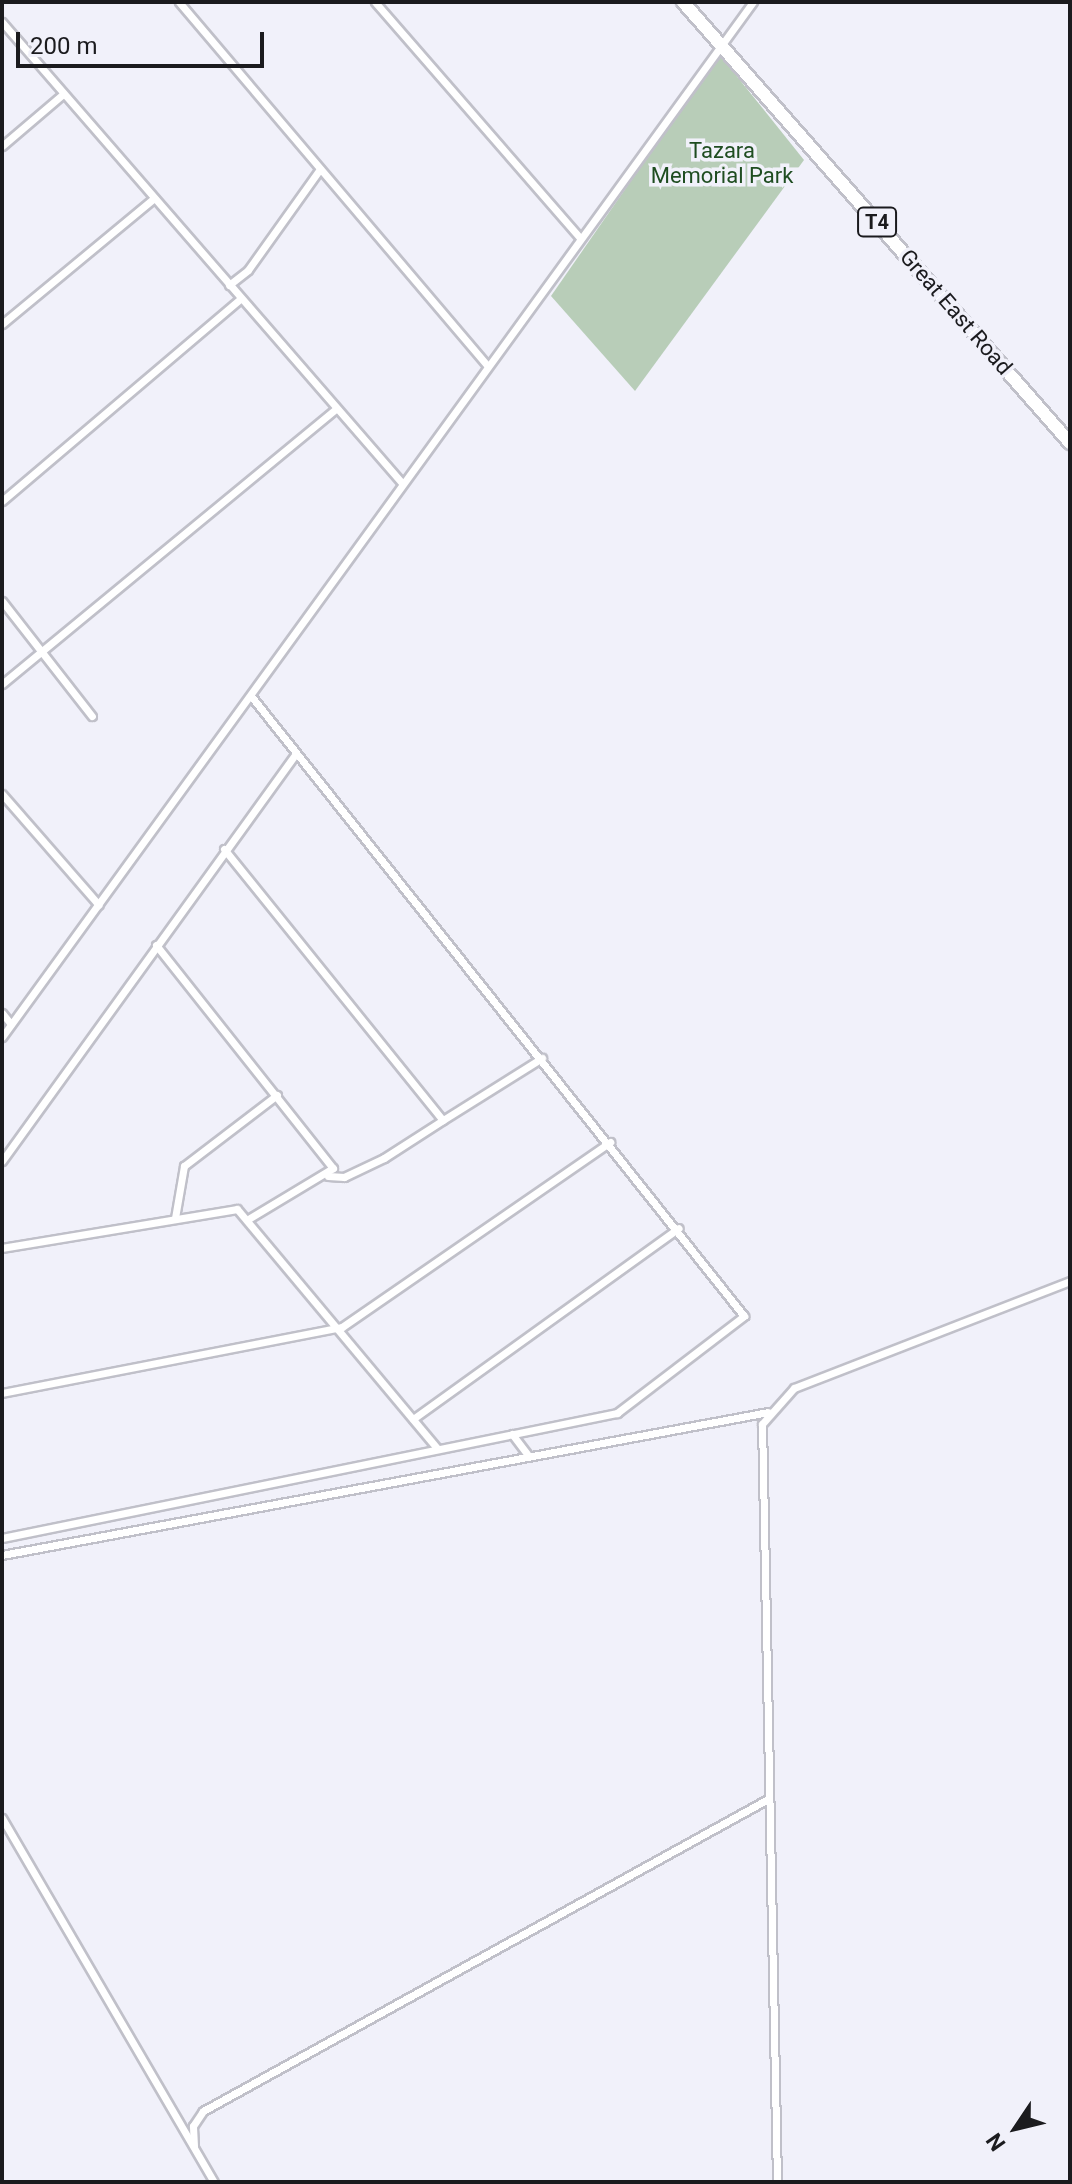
<!DOCTYPE html>
<style>
body{margin:0}
#map{position:relative;width:1072px;height:2184px;overflow:hidden;background:#f1f1fa;font-family:Roboto,sans-serif}
div>[style]{position:absolute}
[style*='--x']{left:calc(var(--x)*1px);top:calc(var(--y)*1px);width:calc(var(--w)*1px);rotate:calc(var(--a)*1deg)}
.green>*{inset:0;background:#b8cdb8}
.roads{filter:drop-shadow(2px 0 #c0c0c9) drop-shadow(-2px 0 #c0c0c9) drop-shadow(0 2px #c0c0c9) drop-shadow(0 -2px #c0c0c9)}
.street>*{height:7px;margin:-3.5px;padding:0 3.5px;transform-origin:3.5px;border-radius:3.5px;background:#fff}
.highway>*{height:12px;margin:-6px;padding:0 6px;transform-origin:6px;border-radius:6px;background:#fff}
span{translate:-50% -50%;white-space:nowrap;text-align:center;line-height:1.15;-webkit-text-stroke:7px #f1f1fa;paint-order:stroke}
.shield-label span{padding:2px 6px;background:#f1f1fa;border:2px solid;border-radius:6px;-webkit-text-stroke-width:0}
.shield-label{font-size:20px;color:#1b1b1e;font-weight:700}
.park-label{font-size:22px;color:#1f4d21}
.street-label{font-size:22px;color:#1b1b1e}
.frame{position:absolute;inset:0;border:4px solid #1b1b1e;pointer-events:none}
.north{position:absolute;left:976px;top:2088px;width:80px;height:80px;-webkit-text-stroke:6px #f1f1fa;paint-order:stroke;rotate:235deg;font-size:22px;font-weight:700;line-height:32px;text-align:center;color:#1b1b1e}
.north::after{content:'';display:block;margin:auto;width:28px;height:36px;background:#1b1b1e;clip-path:polygon(50% 0,100% 100%,50% 72%,0 100%)}
.scale{position:absolute;left:16px;top:32px;width:248px;height:36px;box-sizing:border-box;border:4px solid #1b1b1e;border-top:0;padding-left:10px;font-size:24px;line-height:28px;white-space:nowrap;color:#1b1b1e;-webkit-text-stroke:6px #f1f1fa;paint-order:stroke}
</style>
<div id="map">
<div class="green">
<div style="clip-path:polygon(719px 54px,804px 160px,635px 391px,551px 296px)"></div>
</div>
<div class="roads">
<div class="street">
<div style="--x:179;--y:2;--w:476;--a:49.7"></div>
<div style="--x:375;--y:2;--w:311;--a:49"></div>
<div style="--x:2;--y:22;--w:610;--a:49.05"></div>
<div style="--x:2;--y:146;--w:80;--a:-40.4"></div>
<div style="--x:229;--y:285;--w:24;--a:-38"></div>
<div style="--x:248;--y:270;--w:124;--a:-54.5"></div>
<div style="--x:2;--y:324;--w:196;--a:-39.6"></div>
<div style="--x:2;--y:501;--w:312;--a:-40.3"></div>
<div style="--x:2;--y:601;--w:146;--a:52"></div>
<div style="--x:2;--y:684;--w:433;--a:-39.5"></div>
<div style="--x:2;--y:794;--w:147;--a:48.9"></div>
<div style="--x:224;--y:849;--w:348;--a:51.1"></div>
<div style="--x:443;--y:1120;--w:117;--a:-32.1"></div>
<div style="--x:156;--y:945;--w:285;--a:51.6"></div>
<div style="--x:333;--y:1168;--w:97;--a:148.9"></div>
<div style="--x:2;--y:1013;--w:14;--a:51"></div>
<div style="--x:2;--y:1037;--w:1279;--a:-54.04"></div>
<div style="--x:2;--y:1161;--w:499;--a:-54.2"></div>
<div style="--x:328;--y:1176;--w:16;--a:4"></div>
<div style="--x:344;--y:1177;--w:44;--a:-25.4"></div>
<div style="--x:384;--y:1158;--w:70;--a:-32.8"></div>
<div style="--x:175;--y:1218;--w:53;--a:-80.2"></div>
<div style="--x:184;--y:1166;--w:117;--a:-37.4"></div>
<div style="--x:2;--y:1248;--w:238;--a:-9.4"></div>
<div style="--x:237;--y:1209;--w:312;--a:50.1"></div>
<div style="--x:2;--y:1393;--w:346;--a:-11"></div>
<div style="--x:342;--y:1327;--w:326;--a:-34.6"></div>
<div style="--x:413;--y:1419;--w:327;--a:-35.7"></div>
<div style="--x:512;--y:1434;--w:25;--a:53"></div>
<div style="--x:2;--y:1538;--w:628;--a:-11.49"></div>
<div style="--x:617;--y:1413;--w:160;--a:-37.4"></div>
<div style="--x:744;--y:1316;--w:792;--a:-128.49"></div>
<div style="--x:2;--y:1555;--w:779;--a:-10.57"></div>
<div style="--x:2;--y:1818;--w:421;--a:59.8"></div>
<div style="--x:194;--y:2146;--w:20;--a:-93"></div>
<div style="--x:193;--y:2126;--w:18;--a:-56"></div>
<div style="--x:203;--y:2111;--w:645;--a:-28.91"></div>
<div style="--x:777;--y:2182;--w:758;--a:-91.13"></div>
<div style="--x:762;--y:1424;--w:48;--a:-48.4"></div>
<div style="--x:794;--y:1388;--w:296;--a:-21.2"></div>
</div>
<div class="highway">
<div style="--x:683;--y:2;--w:587;--a:48.73"></div>
</div>
</div>
<div class="shield-label">
<span style="left:877px;top:222px">T4</span>
</div>
<div class="park-label">
<span style="left:722px;top:163px">Tazara<br>Memorial Park</span>
</div>
<div class="street-label">
<span style="left:956px;top:312px;rotate:49deg">Great East Road</span>
</div>
<div class="frame"></div>
<div class="north">N</div>
<div class="scale">200 m</div>
</div>
